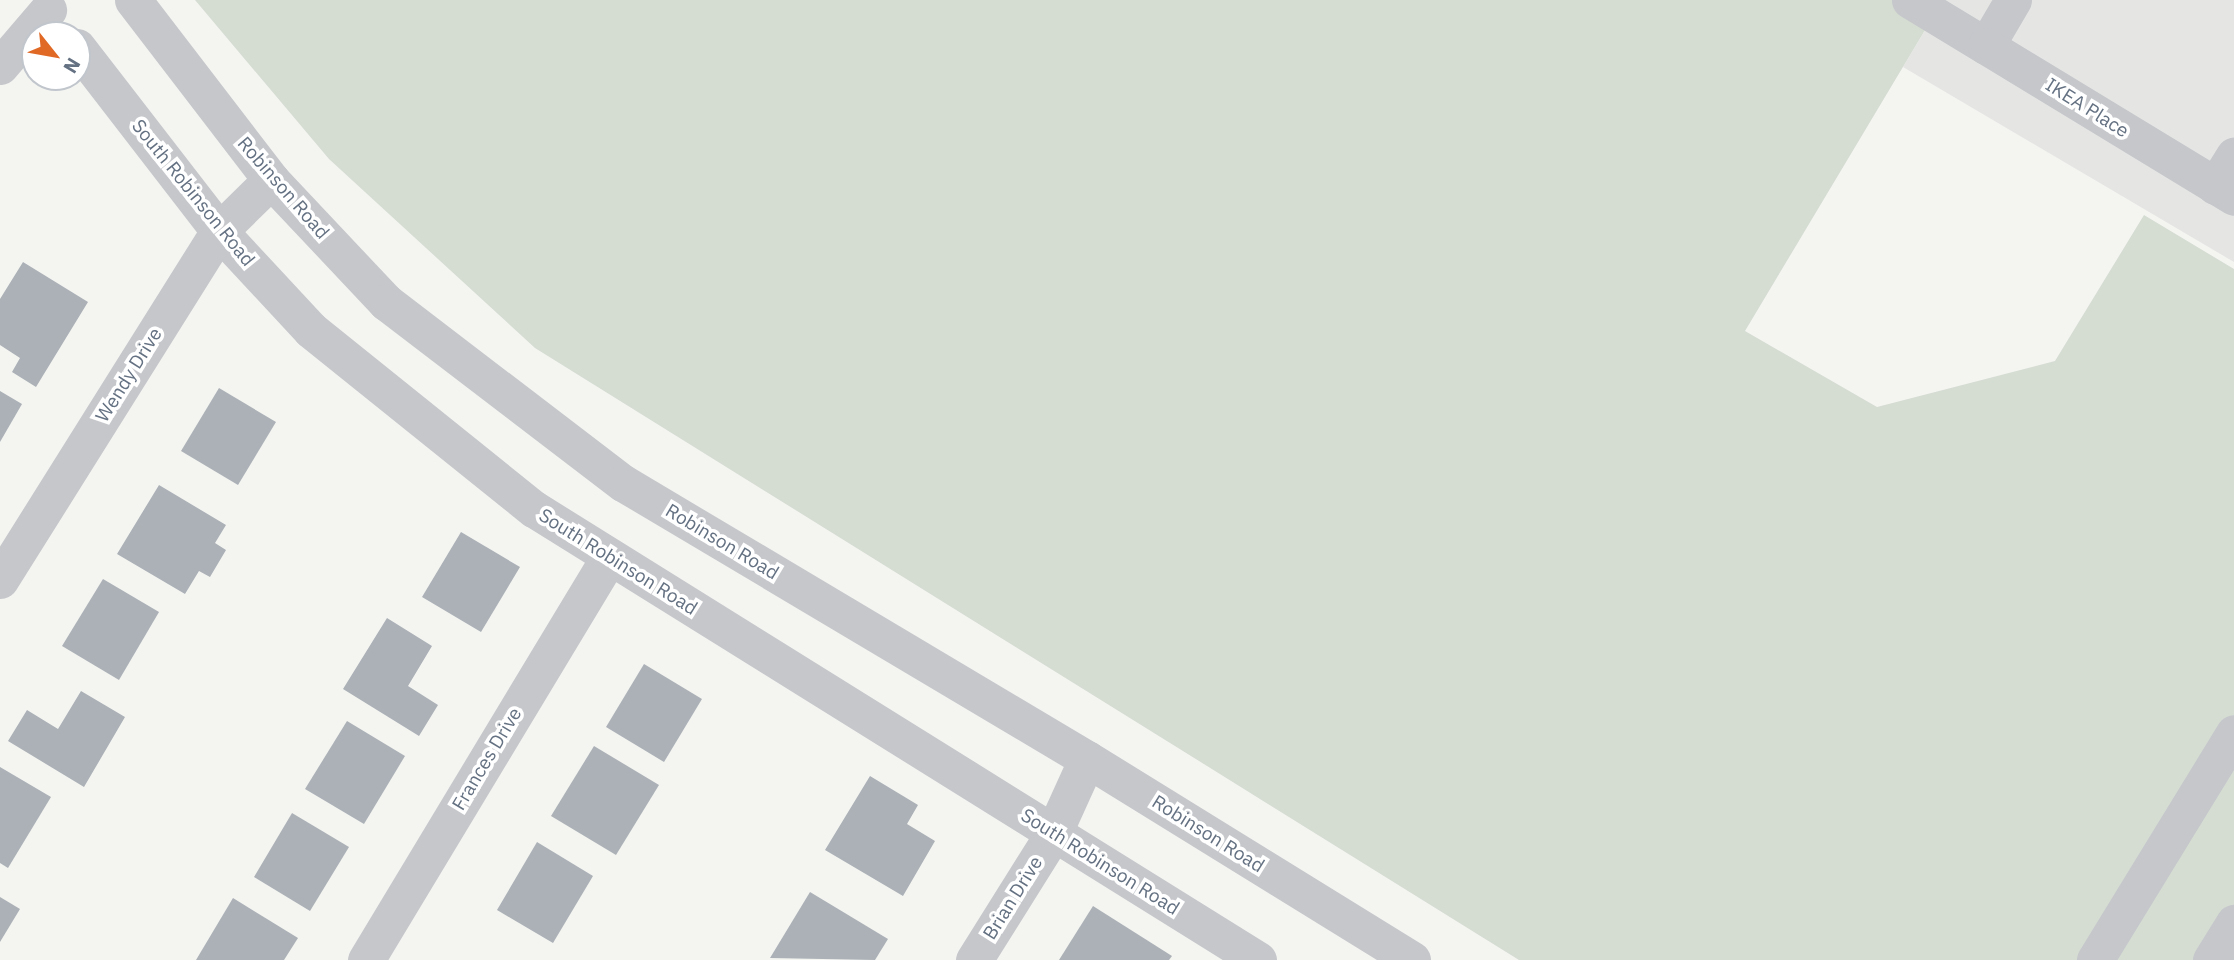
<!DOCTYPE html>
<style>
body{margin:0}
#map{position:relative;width:2234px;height:960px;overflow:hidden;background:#f4f5f1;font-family:"IBM Plex Sans",sans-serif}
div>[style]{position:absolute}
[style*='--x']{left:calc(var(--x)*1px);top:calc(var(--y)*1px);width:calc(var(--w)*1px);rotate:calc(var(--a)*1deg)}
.built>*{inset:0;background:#e5e6e4}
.green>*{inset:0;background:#d5dcd2}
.building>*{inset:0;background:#abb1b7}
.minor>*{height:37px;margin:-18.5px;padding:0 18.5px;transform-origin:18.5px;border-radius:18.5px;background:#c5c7cb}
span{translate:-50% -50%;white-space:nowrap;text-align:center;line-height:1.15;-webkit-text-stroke:7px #fff;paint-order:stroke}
.street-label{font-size:19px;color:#647182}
.north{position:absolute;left:21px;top:21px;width:70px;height:70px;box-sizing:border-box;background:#fff;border:2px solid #c1c6cd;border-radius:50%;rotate:121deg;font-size:19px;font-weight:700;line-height:28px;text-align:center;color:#647182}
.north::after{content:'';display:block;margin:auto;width:24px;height:32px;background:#e06926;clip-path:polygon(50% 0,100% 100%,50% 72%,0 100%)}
</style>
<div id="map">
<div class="built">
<div style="clip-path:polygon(1943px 0,2234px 0,2234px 262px,1903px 67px)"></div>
</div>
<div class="green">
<div style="clip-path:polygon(195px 0,1943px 0,1745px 331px,1877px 407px,2055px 361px,2144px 215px,2234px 269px,2234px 960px,1519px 960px,535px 348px,329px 159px)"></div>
</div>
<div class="building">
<div style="clip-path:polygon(23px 262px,88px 302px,36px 387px,12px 372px,20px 358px,0 345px,0 299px)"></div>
<div style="clip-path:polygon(219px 388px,276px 422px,238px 485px,181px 451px)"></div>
<div style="clip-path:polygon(0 391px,22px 404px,0 442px)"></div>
<div style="clip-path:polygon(159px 485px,226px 525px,215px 543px,226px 550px,210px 577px,199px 571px,185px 594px,117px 554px)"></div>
<div style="clip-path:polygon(461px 532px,520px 567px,481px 632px,422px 597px)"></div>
<div style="clip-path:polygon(103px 579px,159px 612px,119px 680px,62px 646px)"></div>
<div style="clip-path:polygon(387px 618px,432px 646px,408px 686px,438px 705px,419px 736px,343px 689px)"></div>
<div style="clip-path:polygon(644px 664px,702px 699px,664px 762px,606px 727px)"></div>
<div style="clip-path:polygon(81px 691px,125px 717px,84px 787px,8px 741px,27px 710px,58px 729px)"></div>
<div style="clip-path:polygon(347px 721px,405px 756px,364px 824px,305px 789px)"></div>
<div style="clip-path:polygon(594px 746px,659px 785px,616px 855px,551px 816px)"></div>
<div style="clip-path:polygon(0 767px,51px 797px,8px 868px,0 863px)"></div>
<div style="clip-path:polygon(870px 776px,918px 805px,907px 824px,935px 841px,903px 896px,825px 850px)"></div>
<div style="clip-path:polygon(292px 813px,349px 847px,310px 911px,254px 877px)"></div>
<div style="clip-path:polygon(537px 842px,593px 876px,553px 943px,497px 910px)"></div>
<div style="clip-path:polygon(810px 892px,888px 939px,875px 960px,770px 958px)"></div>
<div style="clip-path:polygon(0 897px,20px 909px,0 942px)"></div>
<div style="clip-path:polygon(233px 898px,298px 938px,284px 960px,196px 960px)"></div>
<div style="clip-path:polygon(1093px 906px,1172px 956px,1169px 960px,1059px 960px)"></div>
</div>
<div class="minor">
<div style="--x:133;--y:0;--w:227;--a:52.5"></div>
<div style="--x:271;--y:180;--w:168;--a:46.7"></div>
<div style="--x:386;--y:302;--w:298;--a:37.4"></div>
<div style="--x:623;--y:483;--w:540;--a:30.75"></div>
<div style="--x:1087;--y:759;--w:382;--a:31.7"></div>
<div style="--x:1910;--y:0;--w:89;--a:31.2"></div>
<div style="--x:2013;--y:0;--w:53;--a:120.4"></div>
<div style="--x:1986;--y:46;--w:290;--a:31.3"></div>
<div style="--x:77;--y:47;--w:232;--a:52.3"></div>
<div style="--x:219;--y:231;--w:135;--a:47.1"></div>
<div style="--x:311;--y:330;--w:286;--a:38.8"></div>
<div style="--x:534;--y:509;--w:853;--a:31.92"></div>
<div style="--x:0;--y:66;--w:74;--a:-49.4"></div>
<div style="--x:2215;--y:186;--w:36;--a:-58"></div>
<div style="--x:0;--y:580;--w:412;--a:-57.9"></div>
<div style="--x:219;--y:231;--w:73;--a:-44.4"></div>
<div style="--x:366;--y:960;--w:471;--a:-58.9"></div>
<div style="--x:974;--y:960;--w:149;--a:-57.9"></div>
<div style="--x:1053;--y:834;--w:82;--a:-65.6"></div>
<div style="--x:2095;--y:960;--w:266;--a:-58.5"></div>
<div style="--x:2211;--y:960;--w:44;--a:-58.1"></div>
</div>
<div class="street-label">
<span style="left:2087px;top:108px;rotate:32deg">IKEA Place</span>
<span style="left:283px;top:188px;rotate:49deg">Robinson Road</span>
<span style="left:193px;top:193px;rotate:51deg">South Robinson Road</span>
<span style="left:129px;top:375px;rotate:-58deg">Wendy Drive</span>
<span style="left:722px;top:542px;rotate:31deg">Robinson Road</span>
<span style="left:618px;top:562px;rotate:32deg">South Robinson Road</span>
<span style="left:487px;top:759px;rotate:-59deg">Frances Drive</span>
<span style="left:1208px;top:834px;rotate:32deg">Robinson Road</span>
<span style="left:1100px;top:862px;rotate:32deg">South Robinson Road</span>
<span style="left:1013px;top:898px;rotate:-58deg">Brian Drive</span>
</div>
<div class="north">N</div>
</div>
